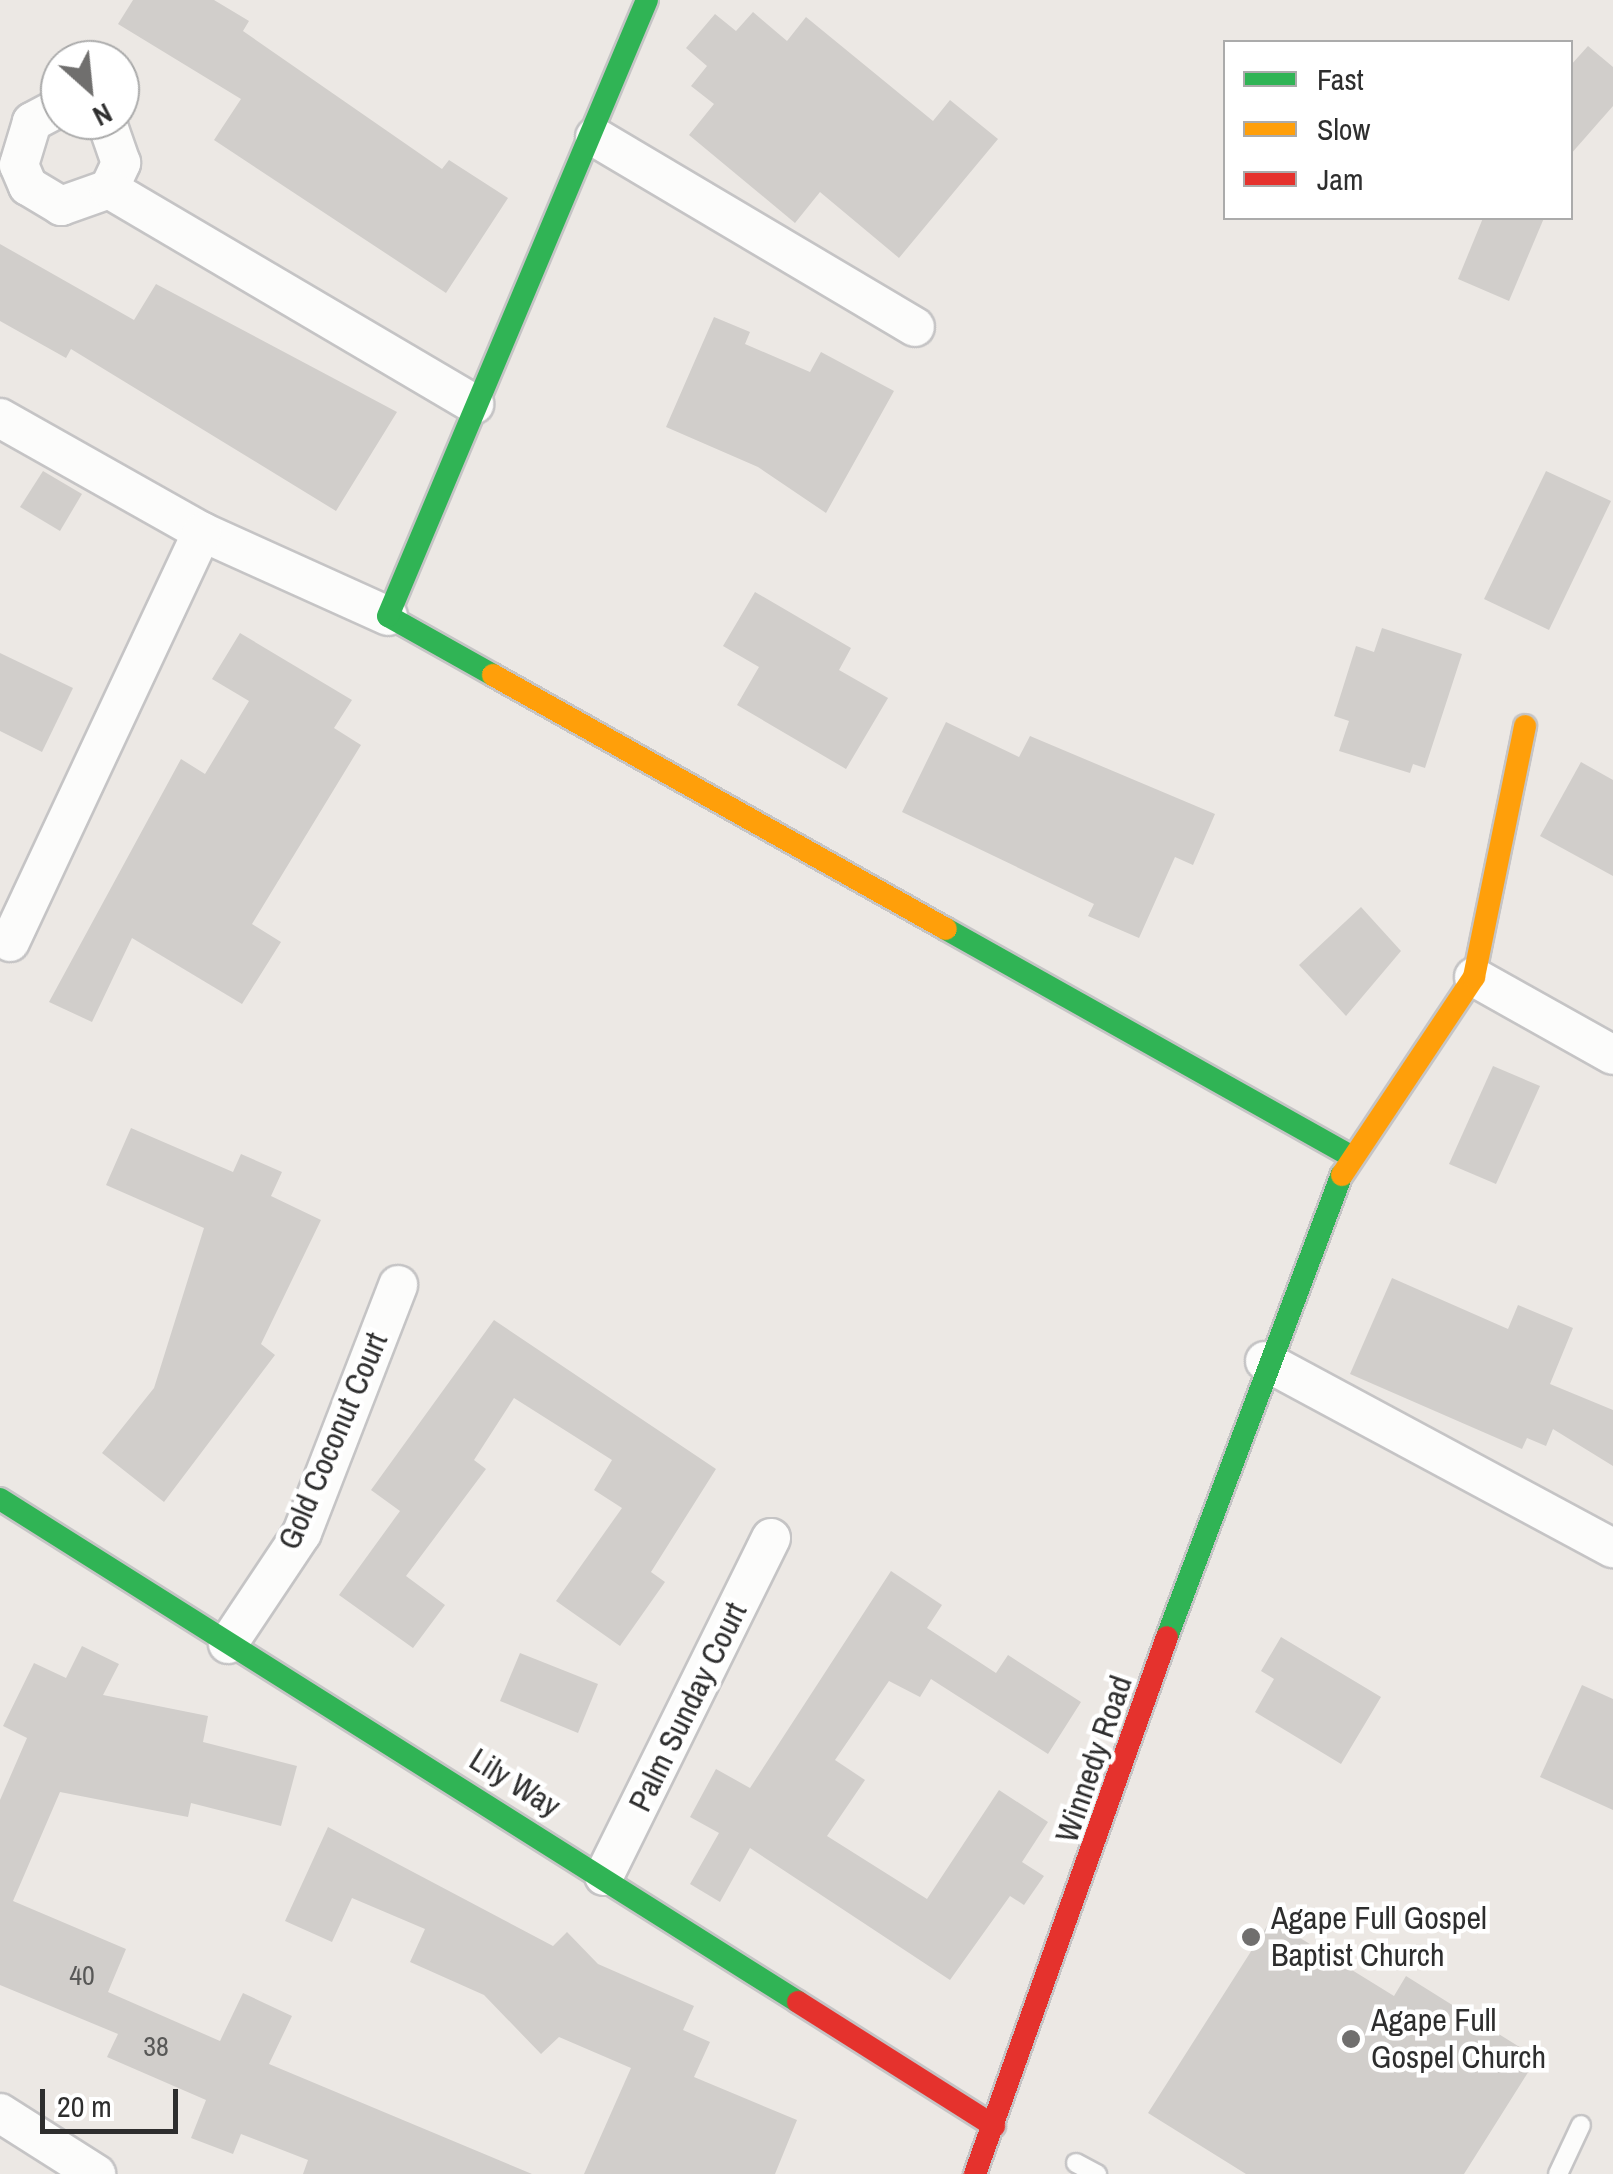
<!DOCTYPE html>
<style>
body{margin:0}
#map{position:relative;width:1613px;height:2174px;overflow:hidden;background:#ece8e4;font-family:"Archivo Narrow",sans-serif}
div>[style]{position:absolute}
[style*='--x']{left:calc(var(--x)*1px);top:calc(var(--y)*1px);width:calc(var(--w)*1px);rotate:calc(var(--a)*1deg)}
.building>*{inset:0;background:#d1cecb}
.roads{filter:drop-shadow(2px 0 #c5c4c5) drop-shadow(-2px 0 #c5c4c5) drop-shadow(0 2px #c5c4c5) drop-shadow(0 -2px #c5c4c5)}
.lane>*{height:18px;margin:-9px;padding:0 9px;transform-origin:9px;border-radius:9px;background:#fcfcfb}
.street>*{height:38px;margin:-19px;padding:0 19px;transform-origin:19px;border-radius:19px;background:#fcfcfb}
.fast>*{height:22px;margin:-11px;padding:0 11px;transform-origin:11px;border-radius:11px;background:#30b455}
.slow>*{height:22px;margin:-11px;padding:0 11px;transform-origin:11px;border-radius:11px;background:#ff9f0a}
.jam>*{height:22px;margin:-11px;padding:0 11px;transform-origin:11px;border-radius:11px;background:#e5322d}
.dots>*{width:28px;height:28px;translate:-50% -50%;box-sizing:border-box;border:5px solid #fff;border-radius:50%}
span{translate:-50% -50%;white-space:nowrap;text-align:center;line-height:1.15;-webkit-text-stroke:9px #fff;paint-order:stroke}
.number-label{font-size:28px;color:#585857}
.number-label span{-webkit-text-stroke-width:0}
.street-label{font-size:32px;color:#2e2e2e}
.poi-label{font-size:32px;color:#2e2e2e}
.left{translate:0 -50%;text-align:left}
.legend{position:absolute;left:1223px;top:40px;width:350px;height:180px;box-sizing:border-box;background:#fff;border:2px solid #ababab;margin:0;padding:12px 18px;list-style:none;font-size:30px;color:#2e2e2e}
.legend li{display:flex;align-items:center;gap:20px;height:50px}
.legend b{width:50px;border:2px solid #ababab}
.north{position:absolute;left:40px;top:40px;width:100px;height:100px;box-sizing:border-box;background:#fff;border:2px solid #ababab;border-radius:50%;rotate:153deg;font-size:28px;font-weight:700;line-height:40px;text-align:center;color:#2e2e2e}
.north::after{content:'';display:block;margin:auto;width:35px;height:45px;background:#706f6e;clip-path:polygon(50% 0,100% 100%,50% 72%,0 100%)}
.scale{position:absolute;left:40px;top:2089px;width:138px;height:45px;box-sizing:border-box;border:5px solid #2e2e2e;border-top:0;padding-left:12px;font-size:30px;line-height:35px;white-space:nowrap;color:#2e2e2e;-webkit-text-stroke:8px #fff;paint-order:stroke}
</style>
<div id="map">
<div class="building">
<div style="clip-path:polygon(133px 0,214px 0,249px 21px,243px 31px,442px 169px,449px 160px,508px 198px,446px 293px,214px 140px,241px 99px,118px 24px)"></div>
<div style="clip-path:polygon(753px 12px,787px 41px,806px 17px,933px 121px,950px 100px,998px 139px,899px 258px,820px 192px,795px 223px,689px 135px,714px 104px,691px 86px,707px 66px,686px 48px,715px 14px,736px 31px)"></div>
<div style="clip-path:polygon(1588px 46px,1613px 67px,1613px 106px,1570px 155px,1570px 66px)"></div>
<div style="clip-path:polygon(1483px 218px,1544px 218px,1509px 301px,1458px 279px)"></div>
<div style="clip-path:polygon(0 244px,134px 320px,156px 284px,397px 412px,336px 511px,71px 349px,66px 358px,0 321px)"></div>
<div style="clip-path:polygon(714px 317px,750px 332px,745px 344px,810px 372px,821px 352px,894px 391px,826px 513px,758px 467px,666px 427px)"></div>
<div style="clip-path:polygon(43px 471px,82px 494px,60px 531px,20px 507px)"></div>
<div style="clip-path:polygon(1546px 471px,1611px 501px,1549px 630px,1484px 599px)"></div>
<div style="clip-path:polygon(755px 592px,851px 648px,839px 670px,888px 698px,846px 769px,737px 705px,759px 667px,723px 646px)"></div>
<div style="clip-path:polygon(1382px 628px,1462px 654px,1425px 768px,1413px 764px,1410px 773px,1339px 751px,1349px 721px,1334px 716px,1356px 646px,1374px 652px)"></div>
<div style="clip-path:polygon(240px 633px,352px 700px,334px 728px,361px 745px,252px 924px,281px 942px,242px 1004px,132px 938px,92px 1022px,49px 1002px,181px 759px,205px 774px,249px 701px,212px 679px)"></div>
<div style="clip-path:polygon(0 653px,73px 688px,42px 752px,0 731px)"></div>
<div style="clip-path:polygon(946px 722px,1019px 757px,1030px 736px,1215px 814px,1193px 865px,1175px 857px,1139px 938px,1088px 916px,1094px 904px,902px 812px)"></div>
<div style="clip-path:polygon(1581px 762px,1613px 780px,1613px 876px,1540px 836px)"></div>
<div style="clip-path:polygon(1361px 907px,1401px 951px,1346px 1016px,1299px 965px)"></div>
<div style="clip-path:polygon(1493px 1066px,1540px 1086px,1496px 1184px,1449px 1164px)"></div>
<div style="clip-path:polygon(131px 1128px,233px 1172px,241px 1154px,282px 1172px,271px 1196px,321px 1220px,261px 1344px,275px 1355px,164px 1502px,102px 1453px,154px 1388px,204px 1228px,106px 1185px)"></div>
<div style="clip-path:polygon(1392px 1278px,1508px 1329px,1518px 1305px,1573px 1328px,1550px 1384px,1613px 1410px,1613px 1466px,1553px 1429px,1546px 1446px,1527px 1438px,1522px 1449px,1350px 1374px)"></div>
<div style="clip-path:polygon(494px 1320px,716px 1469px,651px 1572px,665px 1582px,620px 1646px,556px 1601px,622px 1508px,594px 1490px,612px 1460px,514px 1398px,474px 1460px,486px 1469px,406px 1576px,445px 1605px,413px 1648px,339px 1595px,400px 1511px,371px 1490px)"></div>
<div style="clip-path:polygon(891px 1571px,942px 1605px,927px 1628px,996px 1673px,1008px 1655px,1081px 1702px,1048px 1754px,931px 1679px,920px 1697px,889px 1681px,835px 1760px,865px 1780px,827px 1836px,927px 1899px,999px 1790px,1048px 1822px,1022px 1862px,1044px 1876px,1024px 1905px,1010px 1896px,950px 1980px,750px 1848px,720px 1902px,690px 1884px,719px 1833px,690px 1817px,716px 1769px,750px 1788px)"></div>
<div style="clip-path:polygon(1281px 1637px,1381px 1697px,1341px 1764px,1255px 1712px,1274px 1679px,1261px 1671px)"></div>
<div style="clip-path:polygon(82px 1646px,119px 1664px,103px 1695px,208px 1716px,203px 1742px,297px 1766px,281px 1826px,191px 1803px,188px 1817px,60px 1792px,13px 1901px,126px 1949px,108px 1992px,220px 2041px,243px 1993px,292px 2016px,269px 2064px,532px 2174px,303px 2174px,308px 2160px,241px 2134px,233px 2154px,191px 2138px,206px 2100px,107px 2057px,118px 2034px,0 1985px,0 1800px,27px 1738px,3px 1726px,34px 1663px,66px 1678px)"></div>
<div style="clip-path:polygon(520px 1653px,598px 1684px,578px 1733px,500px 1701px)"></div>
<div style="clip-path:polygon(1582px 1685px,1613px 1699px,1613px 1810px,1540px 1777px)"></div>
<div style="clip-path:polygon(328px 1827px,553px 1946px,567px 1932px,598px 1964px,694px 2006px,683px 2030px,710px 2042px,694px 2077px,797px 2120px,775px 2174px,584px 2174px,631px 2068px,559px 2037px,541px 2054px,484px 1995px,410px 1962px,425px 1929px,352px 1898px,332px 1942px,285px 1921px)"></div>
<div style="clip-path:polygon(1271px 1920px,1394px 1996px,1406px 1976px,1537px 2058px,1464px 2174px,1246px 2174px,1148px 2113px)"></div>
</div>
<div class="roads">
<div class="lane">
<div style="--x:1076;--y:2163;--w:24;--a:28"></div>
<div style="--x:1558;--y:2174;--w:54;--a:-64.9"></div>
</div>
<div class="street">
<div style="--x:60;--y:107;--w:32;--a:152"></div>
<div style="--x:32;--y:122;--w:45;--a:106.8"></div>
<div style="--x:19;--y:165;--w:23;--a:67"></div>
<div style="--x:28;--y:186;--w:39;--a:31"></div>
<div style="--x:61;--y:206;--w:51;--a:-19.5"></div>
<div style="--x:109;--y:189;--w:29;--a:-65"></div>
<div style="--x:121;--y:163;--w:46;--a:-109.2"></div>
<div style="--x:595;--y:137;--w:372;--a:30.7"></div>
<div style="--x:109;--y:189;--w:424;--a:30.5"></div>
<div style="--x:0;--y:418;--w:232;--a:29.4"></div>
<div style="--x:202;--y:532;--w:204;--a:24.3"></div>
<div style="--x:10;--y:942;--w:453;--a:-64.9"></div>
<div style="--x:1474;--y:977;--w:159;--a:29.3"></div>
<div style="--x:1265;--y:1361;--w:395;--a:28.3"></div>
<div style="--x:228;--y:1644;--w:133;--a:-56.3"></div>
<div style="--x:302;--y:1533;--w:266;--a:-68.8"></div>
<div style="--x:604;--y:1876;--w:377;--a:-63.7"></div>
<div style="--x:0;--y:2113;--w:114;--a:32.4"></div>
</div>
<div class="fast">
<div style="--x:493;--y:675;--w:120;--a:-150.7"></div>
<div style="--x:388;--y:616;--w:668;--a:-67.2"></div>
<div style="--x:946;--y:929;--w:463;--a:29.3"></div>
<div style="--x:0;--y:1499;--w:943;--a:32.22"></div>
<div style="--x:1167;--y:1637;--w:494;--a:-69.3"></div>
</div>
<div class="slow">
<div style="--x:493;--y:675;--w:519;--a:29.28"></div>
<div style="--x:1342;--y:1175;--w:238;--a:-56.3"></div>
<div style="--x:1474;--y:977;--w:256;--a:-78.5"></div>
</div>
<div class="jam">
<div style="--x:798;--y:2002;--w:232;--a:32.3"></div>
<div style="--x:975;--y:2174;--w:570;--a:-70.33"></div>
</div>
</div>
<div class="dots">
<div style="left:1251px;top:1937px;background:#706f6e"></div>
<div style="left:1351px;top:2039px;background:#706f6e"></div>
</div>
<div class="number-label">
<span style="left:82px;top:1975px">40</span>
<span style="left:156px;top:2046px">38</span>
</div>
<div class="street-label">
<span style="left:333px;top:1441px;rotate:-67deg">Gold Coconut Court</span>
<span style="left:688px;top:1707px;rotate:-64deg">Palm Sunday Court</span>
<span style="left:1094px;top:1759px;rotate:-71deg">Winnedy Road</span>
<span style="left:515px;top:1783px;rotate:32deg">Lily Way</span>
</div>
<div class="poi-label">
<span class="left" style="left:1271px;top:1937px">Agape Full Gospel<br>Baptist Church</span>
<span class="left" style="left:1371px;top:2039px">Agape Full<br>Gospel Church</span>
</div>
<ul class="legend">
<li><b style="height:12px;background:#30b455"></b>Fast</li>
<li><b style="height:12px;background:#ff9f0a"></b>Slow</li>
<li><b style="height:12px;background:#e5322d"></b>Jam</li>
</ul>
<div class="north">N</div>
<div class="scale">20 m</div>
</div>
